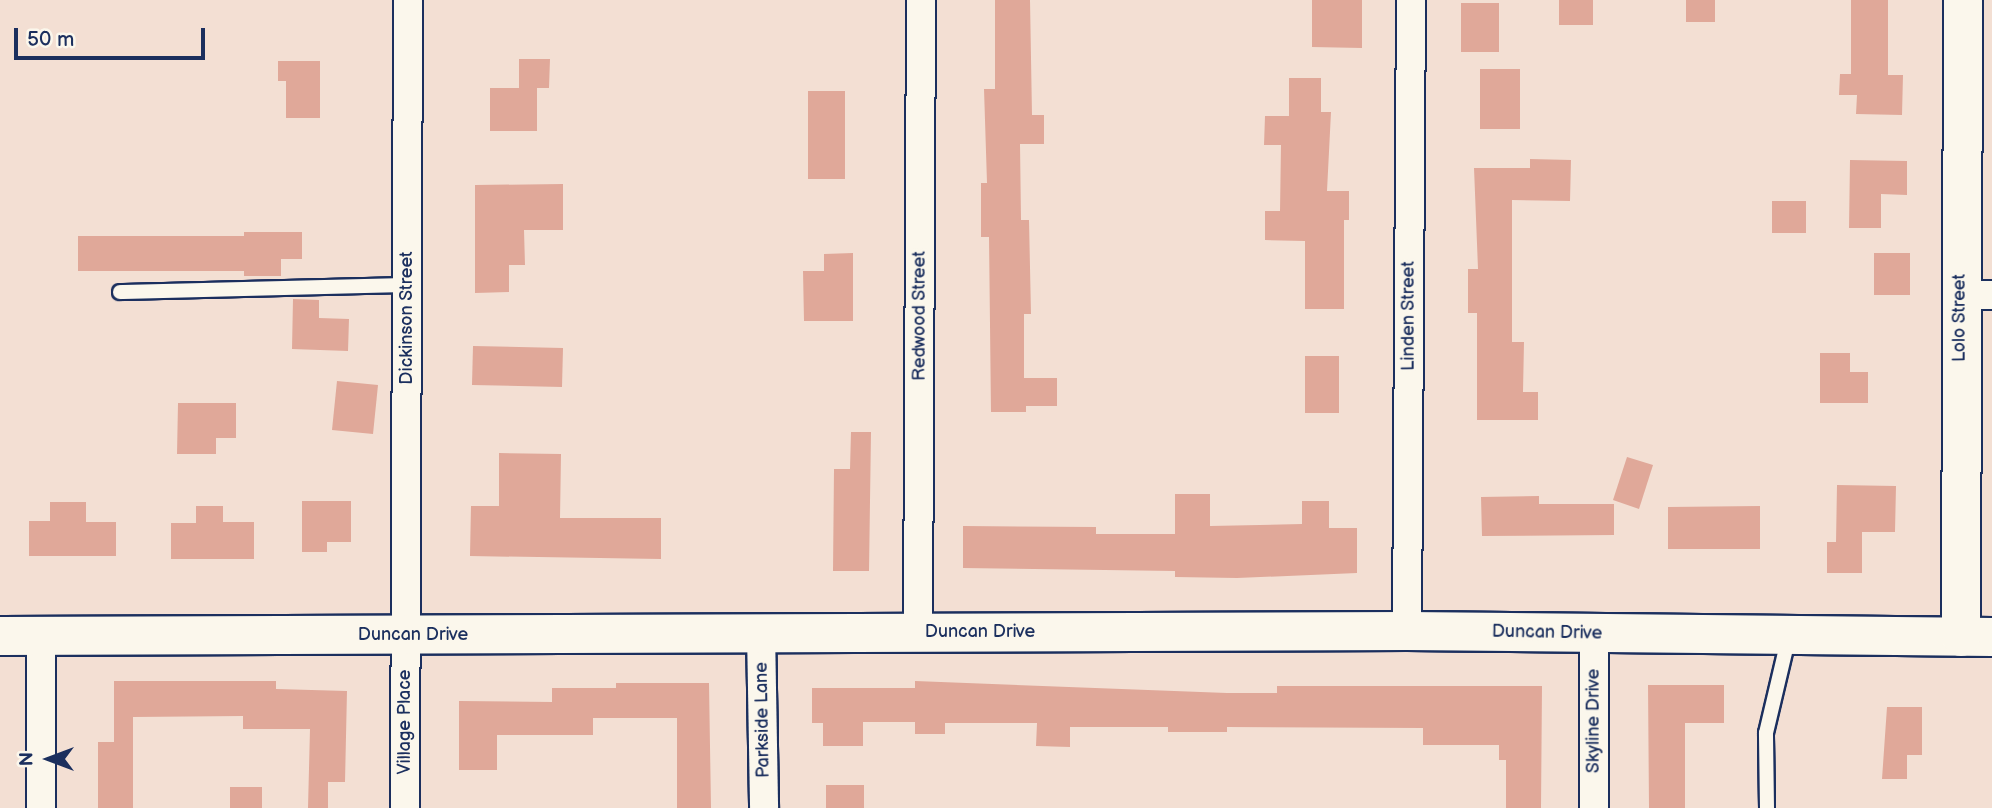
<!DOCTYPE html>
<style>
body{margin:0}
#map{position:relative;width:1992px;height:808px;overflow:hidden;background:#f3dfd3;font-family:"Balsamiq Sans",sans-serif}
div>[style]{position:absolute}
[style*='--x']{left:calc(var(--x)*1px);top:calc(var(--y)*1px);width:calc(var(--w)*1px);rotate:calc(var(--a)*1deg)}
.building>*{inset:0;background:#e0a899}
.roads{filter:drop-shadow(2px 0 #1b2f5e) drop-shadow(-2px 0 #1b2f5e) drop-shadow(0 2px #1b2f5e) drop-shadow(0 -2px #1b2f5e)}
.lane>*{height:14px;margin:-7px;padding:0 7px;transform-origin:7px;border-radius:7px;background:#fbf7ec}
.street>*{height:28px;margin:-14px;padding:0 14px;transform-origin:14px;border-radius:14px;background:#fbf7ec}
.secondary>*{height:38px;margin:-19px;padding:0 19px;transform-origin:19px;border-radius:19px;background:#fbf7ec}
span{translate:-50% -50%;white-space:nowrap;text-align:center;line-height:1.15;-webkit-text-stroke:5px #fbf7ec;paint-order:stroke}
.street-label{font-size:18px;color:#1b2f5e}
.north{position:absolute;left:14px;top:724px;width:70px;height:70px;-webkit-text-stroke:5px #fbf7ec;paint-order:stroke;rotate:270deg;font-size:19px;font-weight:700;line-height:28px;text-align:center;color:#1b2f5e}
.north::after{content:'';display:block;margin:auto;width:24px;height:32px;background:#1b2f5e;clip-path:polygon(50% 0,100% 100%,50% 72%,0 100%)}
.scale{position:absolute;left:14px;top:28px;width:191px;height:32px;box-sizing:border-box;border:4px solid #1b2f5e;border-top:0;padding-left:9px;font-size:21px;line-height:24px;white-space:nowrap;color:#1b2f5e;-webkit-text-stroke:5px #fbf7ec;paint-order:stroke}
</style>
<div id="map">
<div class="building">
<div style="clip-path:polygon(995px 0,1030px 0,1032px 115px,1044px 115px,1044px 144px,1020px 144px,1021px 220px,1029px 220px,1031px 314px,1024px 314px,1024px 378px,1057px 378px,1057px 406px,1026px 406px,1026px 412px,991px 412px,989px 237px,981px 237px,981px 183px,987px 183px,984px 89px,995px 89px)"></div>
<div style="clip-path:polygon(1312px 0,1362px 0,1362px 48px,1312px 47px)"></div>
<div style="clip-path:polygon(1559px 0,1593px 0,1593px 25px,1559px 25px)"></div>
<div style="clip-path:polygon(1686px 0,1715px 0,1715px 22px,1686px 22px)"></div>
<div style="clip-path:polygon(1851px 0,1888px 0,1888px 75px,1903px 75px,1902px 115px,1856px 114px,1857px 95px,1839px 95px,1840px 74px,1851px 74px)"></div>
<div style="clip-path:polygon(1461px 3px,1499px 3px,1499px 52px,1461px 52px)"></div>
<div style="clip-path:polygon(519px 59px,550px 59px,549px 88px,537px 88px,537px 131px,490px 131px,490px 88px,525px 88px,519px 88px)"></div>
<div style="clip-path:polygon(278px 61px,320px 61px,320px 118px,286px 118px,286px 81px,278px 81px)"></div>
<div style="clip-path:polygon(1480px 69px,1520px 69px,1520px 129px,1480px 129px)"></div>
<div style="clip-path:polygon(1289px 78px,1321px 78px,1321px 112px,1331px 112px,1327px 191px,1349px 191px,1349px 220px,1344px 220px,1344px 309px,1305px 309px,1305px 241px,1265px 240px,1265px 211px,1280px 211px,1281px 145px,1264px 145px,1265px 116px,1289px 116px)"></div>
<div style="clip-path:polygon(808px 91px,845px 91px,845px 179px,808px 179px)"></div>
<div style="clip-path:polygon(1530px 159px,1571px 160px,1570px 201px,1512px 200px,1512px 342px,1524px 342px,1523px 392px,1538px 392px,1538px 420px,1477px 420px,1477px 313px,1468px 313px,1468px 269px,1478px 269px,1474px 168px,1530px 168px)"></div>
<div style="clip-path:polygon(1850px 160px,1907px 161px,1907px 195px,1881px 194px,1881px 228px,1849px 228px)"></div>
<div style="clip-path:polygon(563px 184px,563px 230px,524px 230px,525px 265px,509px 265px,509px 292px,475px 293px,475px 185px)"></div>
<div style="clip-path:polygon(1772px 201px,1806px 201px,1806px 233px,1772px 233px)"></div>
<div style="clip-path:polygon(244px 232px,302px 232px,302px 259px,281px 259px,281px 276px,244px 276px,244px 271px,78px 271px,78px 236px,244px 236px)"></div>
<div style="clip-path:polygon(853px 253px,853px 321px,804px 321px,803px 271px,824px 271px,824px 254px)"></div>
<div style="clip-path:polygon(1874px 253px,1910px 253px,1910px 295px,1874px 295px)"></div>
<div style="clip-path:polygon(293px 299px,319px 300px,319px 318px,349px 319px,348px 351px,292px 349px)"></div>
<div style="clip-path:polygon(473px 346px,563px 348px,562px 387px,472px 385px)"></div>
<div style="clip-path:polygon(1820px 353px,1850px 353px,1850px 372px,1868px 372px,1868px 403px,1820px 403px)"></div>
<div style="clip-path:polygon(1305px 356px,1339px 356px,1339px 413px,1305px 413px)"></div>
<div style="clip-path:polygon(337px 381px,378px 385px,373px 434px,332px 430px)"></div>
<div style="clip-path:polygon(178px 403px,236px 403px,236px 438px,216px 438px,216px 454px,177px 454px)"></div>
<div style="clip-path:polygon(851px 432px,871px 432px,869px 571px,833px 571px,834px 469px,850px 469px)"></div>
<div style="clip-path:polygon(499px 453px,561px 454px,560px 518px,661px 518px,661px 559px,470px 556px,471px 506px,499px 506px)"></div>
<div style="clip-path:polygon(1627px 457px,1653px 465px,1639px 509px,1613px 500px)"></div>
<div style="clip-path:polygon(1837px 485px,1896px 486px,1895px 532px,1862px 532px,1862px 573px,1827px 573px,1827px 542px,1836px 542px)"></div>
<div style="clip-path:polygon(1175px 494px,1210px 494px,1210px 526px,1302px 524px,1302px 501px,1329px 501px,1329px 528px,1357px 528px,1357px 573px,1237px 578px,1175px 577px,1175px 571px,963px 568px,963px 526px,1096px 527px,1096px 534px,1175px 534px)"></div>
<div style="clip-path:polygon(1539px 496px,1539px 504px,1614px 504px,1614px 535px,1482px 536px,1481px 497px)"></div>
<div style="clip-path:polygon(302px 501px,351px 501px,351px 542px,327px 542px,327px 552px,302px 552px)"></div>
<div style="clip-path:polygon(50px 502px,86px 502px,86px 522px,116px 522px,116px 556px,29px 556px,29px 521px,50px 521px)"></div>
<div style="clip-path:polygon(196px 506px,223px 506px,223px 522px,254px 522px,254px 559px,171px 559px,171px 523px,196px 523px)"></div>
<div style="clip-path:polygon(1760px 506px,1760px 549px,1668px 549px,1668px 507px)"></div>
<div style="clip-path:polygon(114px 681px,276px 681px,276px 689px,347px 691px,345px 782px,328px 782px,328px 808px,308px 808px,310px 729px,243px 729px,243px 716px,133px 717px,133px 808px,98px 808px,98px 742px,114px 742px)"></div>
<div style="clip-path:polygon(915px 681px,1227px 693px,1277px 693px,1277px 686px,1542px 686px,1541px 808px,1506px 808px,1506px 760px,1499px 760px,1499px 745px,1423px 745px,1423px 728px,1227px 727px,1227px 732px,1168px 732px,1168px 727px,1070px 727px,1070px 747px,1036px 746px,1037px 723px,945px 723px,945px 734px,915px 734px,915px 722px,863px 722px,863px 746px,823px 746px,823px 723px,812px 723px,812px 688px,915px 688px)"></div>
<div style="clip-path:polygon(616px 683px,709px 683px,711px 808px,677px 808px,677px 718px,593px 718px,593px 735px,497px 735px,497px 770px,459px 770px,459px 701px,552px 702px,552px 688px,616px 688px)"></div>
<div style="clip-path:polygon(1648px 685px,1724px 685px,1724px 723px,1685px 723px,1685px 808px,1649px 808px)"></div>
<div style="clip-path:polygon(1887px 707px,1922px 707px,1922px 755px,1907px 755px,1907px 779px,1882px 779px)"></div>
<div style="clip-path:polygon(826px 785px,864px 785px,864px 808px,826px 808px)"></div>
<div style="clip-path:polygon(230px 787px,262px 787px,262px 808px,230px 808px)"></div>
</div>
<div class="roads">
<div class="lane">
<div style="--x:120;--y:292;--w:288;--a:-1.4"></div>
<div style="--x:1767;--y:808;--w:75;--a:-90.8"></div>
<div style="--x:1766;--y:733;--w:100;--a:-76.7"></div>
</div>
<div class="street">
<div style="--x:1960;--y:295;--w:32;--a:0"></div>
<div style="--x:761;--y:631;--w:177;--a:89"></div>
<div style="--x:1407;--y:631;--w:631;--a:-89.64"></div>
<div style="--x:918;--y:632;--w:632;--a:-89.73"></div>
<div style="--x:41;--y:808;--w:172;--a:-90"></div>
<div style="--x:405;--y:808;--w:808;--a:-89.79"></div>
<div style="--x:1594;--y:808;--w:175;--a:-90"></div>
</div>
<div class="secondary">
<div style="--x:0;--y:636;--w:1407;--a:-0.2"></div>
<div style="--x:1407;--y:631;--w:585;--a:0.59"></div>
<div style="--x:1961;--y:637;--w:637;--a:-89.82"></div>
</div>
</div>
<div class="street-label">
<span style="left:920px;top:316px;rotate:-90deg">Redwood Street</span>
<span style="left:1409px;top:316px;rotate:-90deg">Linden Street</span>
<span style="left:407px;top:318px;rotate:-90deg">Dickinson Street</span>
<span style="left:1960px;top:318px;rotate:-90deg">Lolo Street</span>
<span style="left:980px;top:632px">Duncan Drive</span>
<span style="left:1547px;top:633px;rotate:1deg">Duncan Drive</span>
<span style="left:413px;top:635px">Duncan Drive</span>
<span style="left:763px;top:720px;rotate:-91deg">Parkside Lane</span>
<span style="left:1594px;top:721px;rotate:-90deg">Skyline Drive</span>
<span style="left:405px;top:722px;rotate:-90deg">Village Place</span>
</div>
<div class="north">N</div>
<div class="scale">50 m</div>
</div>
